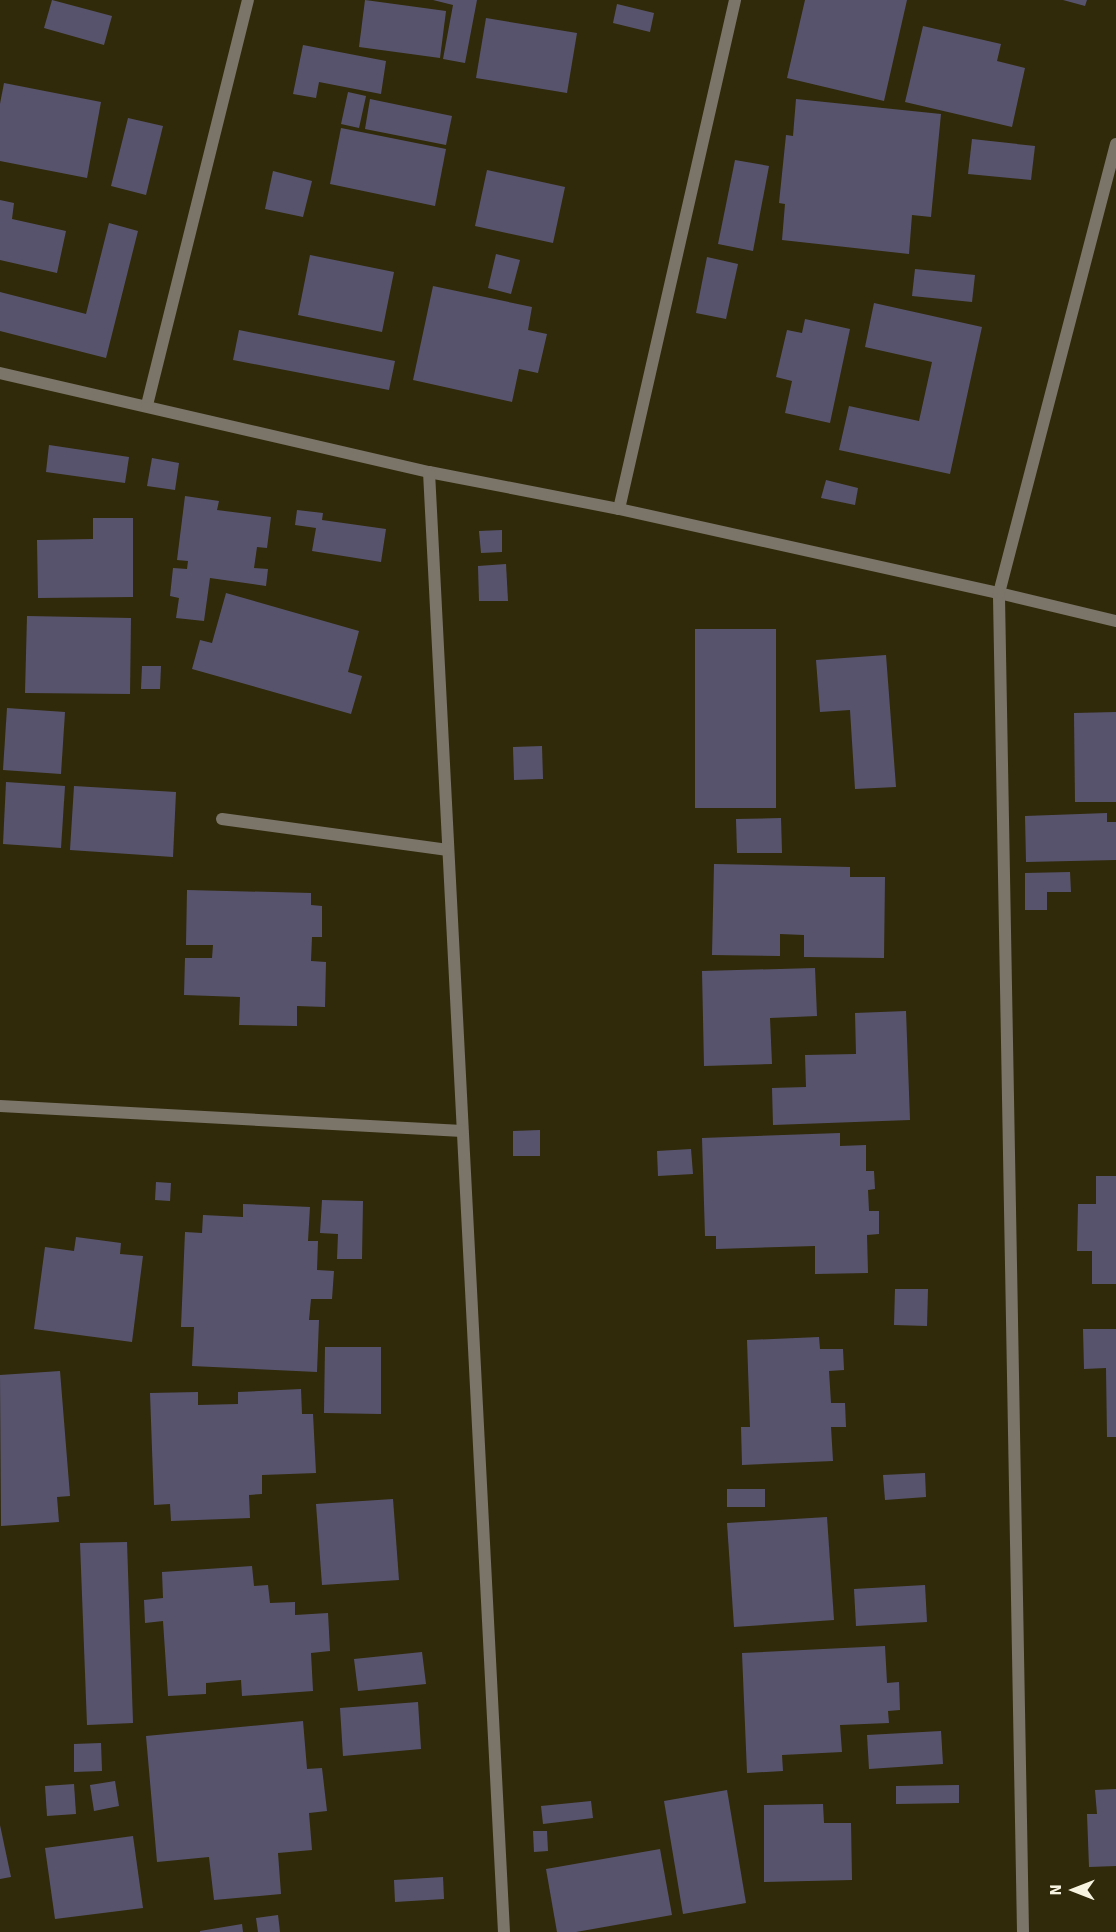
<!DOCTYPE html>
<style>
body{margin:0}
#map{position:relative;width:1116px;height:1932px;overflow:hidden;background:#302a0a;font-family:Signika,sans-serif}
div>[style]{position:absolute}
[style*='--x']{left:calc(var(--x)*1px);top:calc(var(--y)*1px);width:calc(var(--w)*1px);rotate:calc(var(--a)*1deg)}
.building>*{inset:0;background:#57536d}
.street>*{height:12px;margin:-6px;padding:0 6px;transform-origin:6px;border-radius:6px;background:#7b7469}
span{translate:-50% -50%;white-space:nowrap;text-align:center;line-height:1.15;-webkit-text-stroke:5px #302a0a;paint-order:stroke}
.north{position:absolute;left:1044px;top:1860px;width:60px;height:60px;-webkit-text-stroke:4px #302a0a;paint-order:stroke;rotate:270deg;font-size:16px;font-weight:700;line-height:24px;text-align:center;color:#f7f4e2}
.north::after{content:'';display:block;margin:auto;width:21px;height:27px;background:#f7f4e2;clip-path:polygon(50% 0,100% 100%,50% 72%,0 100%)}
</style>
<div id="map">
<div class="building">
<div style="clip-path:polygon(52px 0,112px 16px,104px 45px,44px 28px)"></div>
<div style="clip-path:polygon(365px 0,446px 11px,440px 58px,359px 47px)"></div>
<div style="clip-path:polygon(433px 0,477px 0,465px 63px,443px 59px,453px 5px)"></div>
<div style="clip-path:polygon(805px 0,907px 0,884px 101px,787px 78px)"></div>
<div style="clip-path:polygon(1063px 0,1087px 0,1085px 6px)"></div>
<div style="clip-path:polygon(617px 4px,654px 13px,650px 32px,613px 23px)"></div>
<div style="clip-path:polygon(486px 18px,577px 33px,567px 93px,476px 78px)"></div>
<div style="clip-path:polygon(923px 26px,1001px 44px,997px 61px,1025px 68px,1012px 127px,905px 102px)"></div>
<div style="clip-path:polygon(303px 45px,386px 61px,381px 94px,319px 82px,316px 98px,293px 94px)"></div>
<div style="clip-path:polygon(4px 83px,101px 102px,87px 178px,0 161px,0 104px)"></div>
<div style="clip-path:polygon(348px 92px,366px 96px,359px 128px,341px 124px)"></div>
<div style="clip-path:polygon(370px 99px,452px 116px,446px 145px,365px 129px)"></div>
<div style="clip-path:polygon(796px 99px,941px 114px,931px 217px,912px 215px,909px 254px,782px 240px,785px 204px,779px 203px,786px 135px,793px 136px)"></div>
<div style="clip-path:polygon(128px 118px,163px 126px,146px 195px,111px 186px)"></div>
<div style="clip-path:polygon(341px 128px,446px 149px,435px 206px,330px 184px)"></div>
<div style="clip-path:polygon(972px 139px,1035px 146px,1031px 180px,968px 174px)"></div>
<div style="clip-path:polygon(735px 160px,769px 166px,753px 251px,718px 244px)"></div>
<div style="clip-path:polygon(487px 170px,565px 187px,553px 243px,475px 226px)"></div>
<div style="clip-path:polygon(273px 171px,312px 181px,303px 217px,265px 209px)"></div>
<div style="clip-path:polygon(0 200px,14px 203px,12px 219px,66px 231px,57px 273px,0 260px)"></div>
<div style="clip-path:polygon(109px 223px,138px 231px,106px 358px,0 331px,0 292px,86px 314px)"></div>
<div style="clip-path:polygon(496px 254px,520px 260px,511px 294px,488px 288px)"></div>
<div style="clip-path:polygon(310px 255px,394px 272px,382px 332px,298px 315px)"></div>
<div style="clip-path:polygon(707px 257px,738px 264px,726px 319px,696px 313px)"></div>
<div style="clip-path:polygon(915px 269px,975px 275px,972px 302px,912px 296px)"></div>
<div style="clip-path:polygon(433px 286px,532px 307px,528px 330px,547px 334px,538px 373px,519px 369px,512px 402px,413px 380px)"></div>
<div style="clip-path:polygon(874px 303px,982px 327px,950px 474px,839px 450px,849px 406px,919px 421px,932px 362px,865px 347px)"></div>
<div style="clip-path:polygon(805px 319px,850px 329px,830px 423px,785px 413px,792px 381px,776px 377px,787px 330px,802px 333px)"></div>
<div style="clip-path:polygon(239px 330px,395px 361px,389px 390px,233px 360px)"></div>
<div style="clip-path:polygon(49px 445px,129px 457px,125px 483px,46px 472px)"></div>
<div style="clip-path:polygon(152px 458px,179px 463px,175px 490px,147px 486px)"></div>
<div style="clip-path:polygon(826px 480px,858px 488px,855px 505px,821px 498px)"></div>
<div style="clip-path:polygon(185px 496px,219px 501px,217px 510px,271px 517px,267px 548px,257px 547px,254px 568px,268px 569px,266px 586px,210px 578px,204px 621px,176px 618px,179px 598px,170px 596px,173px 568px,187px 569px,188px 561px,177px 560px)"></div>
<div style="clip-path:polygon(297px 510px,323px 513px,322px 520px,386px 529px,381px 562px,312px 551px,316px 528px,295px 525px)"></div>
<div style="clip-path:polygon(93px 518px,133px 518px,133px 597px,38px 598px,37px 540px,93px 539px)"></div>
<div style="clip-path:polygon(502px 530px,502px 552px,481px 553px,479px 531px)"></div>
<div style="clip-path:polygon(506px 564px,508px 601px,479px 601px,478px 566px)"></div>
<div style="clip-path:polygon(226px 593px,359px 631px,348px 672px,362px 676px,351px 714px,192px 669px,200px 640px,212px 643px)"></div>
<div style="clip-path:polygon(27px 616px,131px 618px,130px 694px,25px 693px)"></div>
<div style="clip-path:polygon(695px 629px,776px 629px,776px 808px,695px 808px)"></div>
<div style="clip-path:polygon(886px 655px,896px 787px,855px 789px,850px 710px,820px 712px,816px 660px)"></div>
<div style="clip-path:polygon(142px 666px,161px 666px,160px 689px,141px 689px)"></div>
<div style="clip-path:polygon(7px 708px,65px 712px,61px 774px,3px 770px)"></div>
<div style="clip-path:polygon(1116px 712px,1116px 802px,1075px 802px,1074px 713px)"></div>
<div style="clip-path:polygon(542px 746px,543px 779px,514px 780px,513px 747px)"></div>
<div style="clip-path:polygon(6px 782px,65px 786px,61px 848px,3px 844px)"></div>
<div style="clip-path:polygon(74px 786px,176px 792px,173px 857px,70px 850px)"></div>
<div style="clip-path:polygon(1107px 813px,1107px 822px,1116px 822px,1116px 860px,1026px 862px,1025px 816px)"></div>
<div style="clip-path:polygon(781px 818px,782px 853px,737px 853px,736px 819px)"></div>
<div style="clip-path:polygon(714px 864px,850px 867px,850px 877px,885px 877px,884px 958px,804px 957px,804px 935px,780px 934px,780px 956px,712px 955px)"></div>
<div style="clip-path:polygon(1070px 872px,1071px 892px,1047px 892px,1047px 910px,1025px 910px,1025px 873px)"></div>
<div style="clip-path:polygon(187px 890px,311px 893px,311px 905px,322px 906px,322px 937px,312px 937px,311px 961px,326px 962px,325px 1007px,297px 1006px,297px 1026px,239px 1025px,240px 997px,184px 995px,185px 958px,212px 958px,213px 945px,186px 945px)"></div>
<div style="clip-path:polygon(815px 968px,817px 1016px,770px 1018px,772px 1064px,704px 1066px,702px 971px)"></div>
<div style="clip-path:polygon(906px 1011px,910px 1120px,773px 1125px,772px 1088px,806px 1087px,805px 1055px,856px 1054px,855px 1013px)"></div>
<div style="clip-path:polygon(540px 1130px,540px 1156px,513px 1156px,513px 1131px)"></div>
<div style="clip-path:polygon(840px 1133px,840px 1146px,866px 1145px,866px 1171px,874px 1171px,875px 1189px,868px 1190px,869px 1211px,879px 1211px,879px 1234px,867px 1235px,868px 1273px,815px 1274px,815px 1246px,716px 1249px,716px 1236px,705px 1236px,702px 1138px)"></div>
<div style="clip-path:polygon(691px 1149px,693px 1174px,658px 1176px,657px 1151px)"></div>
<div style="clip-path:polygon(1096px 1176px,1116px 1176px,1116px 1284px,1092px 1284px,1092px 1251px,1077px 1251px,1078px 1204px,1096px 1204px)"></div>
<div style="clip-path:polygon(156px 1182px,171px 1183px,170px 1201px,155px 1200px)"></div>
<div style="clip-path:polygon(322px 1200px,363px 1201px,362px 1259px,337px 1259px,338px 1234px,320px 1233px)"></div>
<div style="clip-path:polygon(243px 1204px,310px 1207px,308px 1241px,318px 1241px,317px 1270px,334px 1271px,332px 1299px,311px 1299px,309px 1320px,319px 1320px,317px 1372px,192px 1366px,194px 1327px,181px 1327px,185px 1232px,202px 1233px,203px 1215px,243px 1217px)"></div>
<div style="clip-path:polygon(76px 1237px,121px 1243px,120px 1254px,143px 1256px,132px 1342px,34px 1329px,45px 1247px,74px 1251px)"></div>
<div style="clip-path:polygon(895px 1289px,928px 1289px,927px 1326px,894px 1325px)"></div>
<div style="clip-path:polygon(1083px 1329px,1116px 1329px,1116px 1437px,1107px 1437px,1106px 1368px,1084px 1369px)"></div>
<div style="clip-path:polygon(819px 1337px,820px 1349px,843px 1349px,844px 1370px,829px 1371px,831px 1403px,845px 1403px,846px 1427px,831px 1427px,833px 1461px,742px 1465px,741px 1427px,750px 1427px,747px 1340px)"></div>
<div style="clip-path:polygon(325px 1347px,381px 1347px,381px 1414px,324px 1413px)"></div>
<div style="clip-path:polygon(60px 1371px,70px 1496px,57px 1497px,59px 1522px,1px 1526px,0 1375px)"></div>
<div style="clip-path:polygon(301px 1389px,302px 1414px,313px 1414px,316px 1473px,262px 1475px,262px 1494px,249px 1495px,250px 1518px,171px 1521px,170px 1504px,154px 1505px,150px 1393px,198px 1392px,198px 1405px,238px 1404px,238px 1392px)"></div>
<div style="clip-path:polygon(925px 1473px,926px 1497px,885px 1500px,883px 1475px)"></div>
<div style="clip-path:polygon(727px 1489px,765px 1489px,765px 1507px,727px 1507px)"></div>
<div style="clip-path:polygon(393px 1499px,399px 1580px,322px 1585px,316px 1504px)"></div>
<div style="clip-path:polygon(827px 1517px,834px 1620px,734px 1627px,727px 1523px)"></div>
<div style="clip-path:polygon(127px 1542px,133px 1723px,87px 1725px,80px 1543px)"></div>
<div style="clip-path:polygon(252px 1566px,254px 1586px,268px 1585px,270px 1603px,295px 1602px,295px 1615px,328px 1613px,330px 1651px,311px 1653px,313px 1691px,242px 1696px,241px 1680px,206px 1683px,206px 1694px,168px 1696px,163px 1621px,145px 1623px,144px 1600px,163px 1598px,162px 1572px)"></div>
<div style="clip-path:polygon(925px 1585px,927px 1622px,856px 1626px,854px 1589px)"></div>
<div style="clip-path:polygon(885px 1646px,887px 1683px,899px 1682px,900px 1710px,888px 1711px,889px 1723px,840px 1725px,842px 1752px,782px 1755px,783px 1771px,747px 1773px,742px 1653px)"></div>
<div style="clip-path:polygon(422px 1652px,426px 1684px,358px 1691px,354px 1659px)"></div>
<div style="clip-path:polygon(418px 1702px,421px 1749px,343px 1756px,340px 1708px)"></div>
<div style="clip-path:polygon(303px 1721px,307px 1769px,322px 1768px,327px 1811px,309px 1813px,312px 1850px,278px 1853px,281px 1894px,214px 1900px,209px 1857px,157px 1862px,146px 1736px)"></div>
<div style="clip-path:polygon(941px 1731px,943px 1764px,869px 1769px,867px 1735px)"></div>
<div style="clip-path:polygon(101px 1743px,102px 1771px,74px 1772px,74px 1744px)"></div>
<div style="clip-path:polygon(115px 1781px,119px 1806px,94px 1811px,90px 1785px)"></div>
<div style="clip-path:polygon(74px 1784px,76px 1814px,47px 1816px,45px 1786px)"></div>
<div style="clip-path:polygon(959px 1785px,959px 1803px,896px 1804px,896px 1786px)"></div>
<div style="clip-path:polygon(1116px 1789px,1116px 1866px,1089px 1867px,1087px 1814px,1097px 1814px,1095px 1790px)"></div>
<div style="clip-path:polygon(727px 1790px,746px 1903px,683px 1914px,664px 1801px)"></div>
<div style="clip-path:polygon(591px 1801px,593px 1818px,543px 1824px,541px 1806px)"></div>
<div style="clip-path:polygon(823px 1804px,824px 1823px,851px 1823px,852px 1880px,764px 1882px,764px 1805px)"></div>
<div style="clip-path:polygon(0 1825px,11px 1877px,0 1879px)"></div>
<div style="clip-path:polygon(533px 1831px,547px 1831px,548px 1851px,534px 1852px)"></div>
<div style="clip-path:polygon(133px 1836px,143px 1908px,55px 1919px,45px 1848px)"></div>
<div style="clip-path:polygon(660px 1849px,672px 1915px,576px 1932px,557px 1932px,546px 1869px)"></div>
<div style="clip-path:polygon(443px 1877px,444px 1899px,395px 1902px,394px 1880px)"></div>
<div style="clip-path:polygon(278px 1915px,280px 1932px,258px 1932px,256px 1918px)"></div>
<div style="clip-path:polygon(242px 1924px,243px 1932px,200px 1932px,200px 1931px)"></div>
</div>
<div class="street">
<div style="--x:0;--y:373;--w:440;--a:13"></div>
<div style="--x:429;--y:472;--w:194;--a:11"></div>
<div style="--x:619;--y:509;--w:389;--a:12.5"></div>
<div style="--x:999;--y:593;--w:120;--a:13.5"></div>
<div style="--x:147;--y:405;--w:417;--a:-76"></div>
<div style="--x:429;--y:472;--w:1462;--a:87.06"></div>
<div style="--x:619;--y:509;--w:522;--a:-77.16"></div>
<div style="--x:222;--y:819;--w:228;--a:7.8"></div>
<div style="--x:0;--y:1106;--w:463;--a:3.1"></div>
<div style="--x:1023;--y:1932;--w:1339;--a:-91.03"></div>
<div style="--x:999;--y:593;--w:464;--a:-75.4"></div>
</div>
<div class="north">N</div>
</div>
